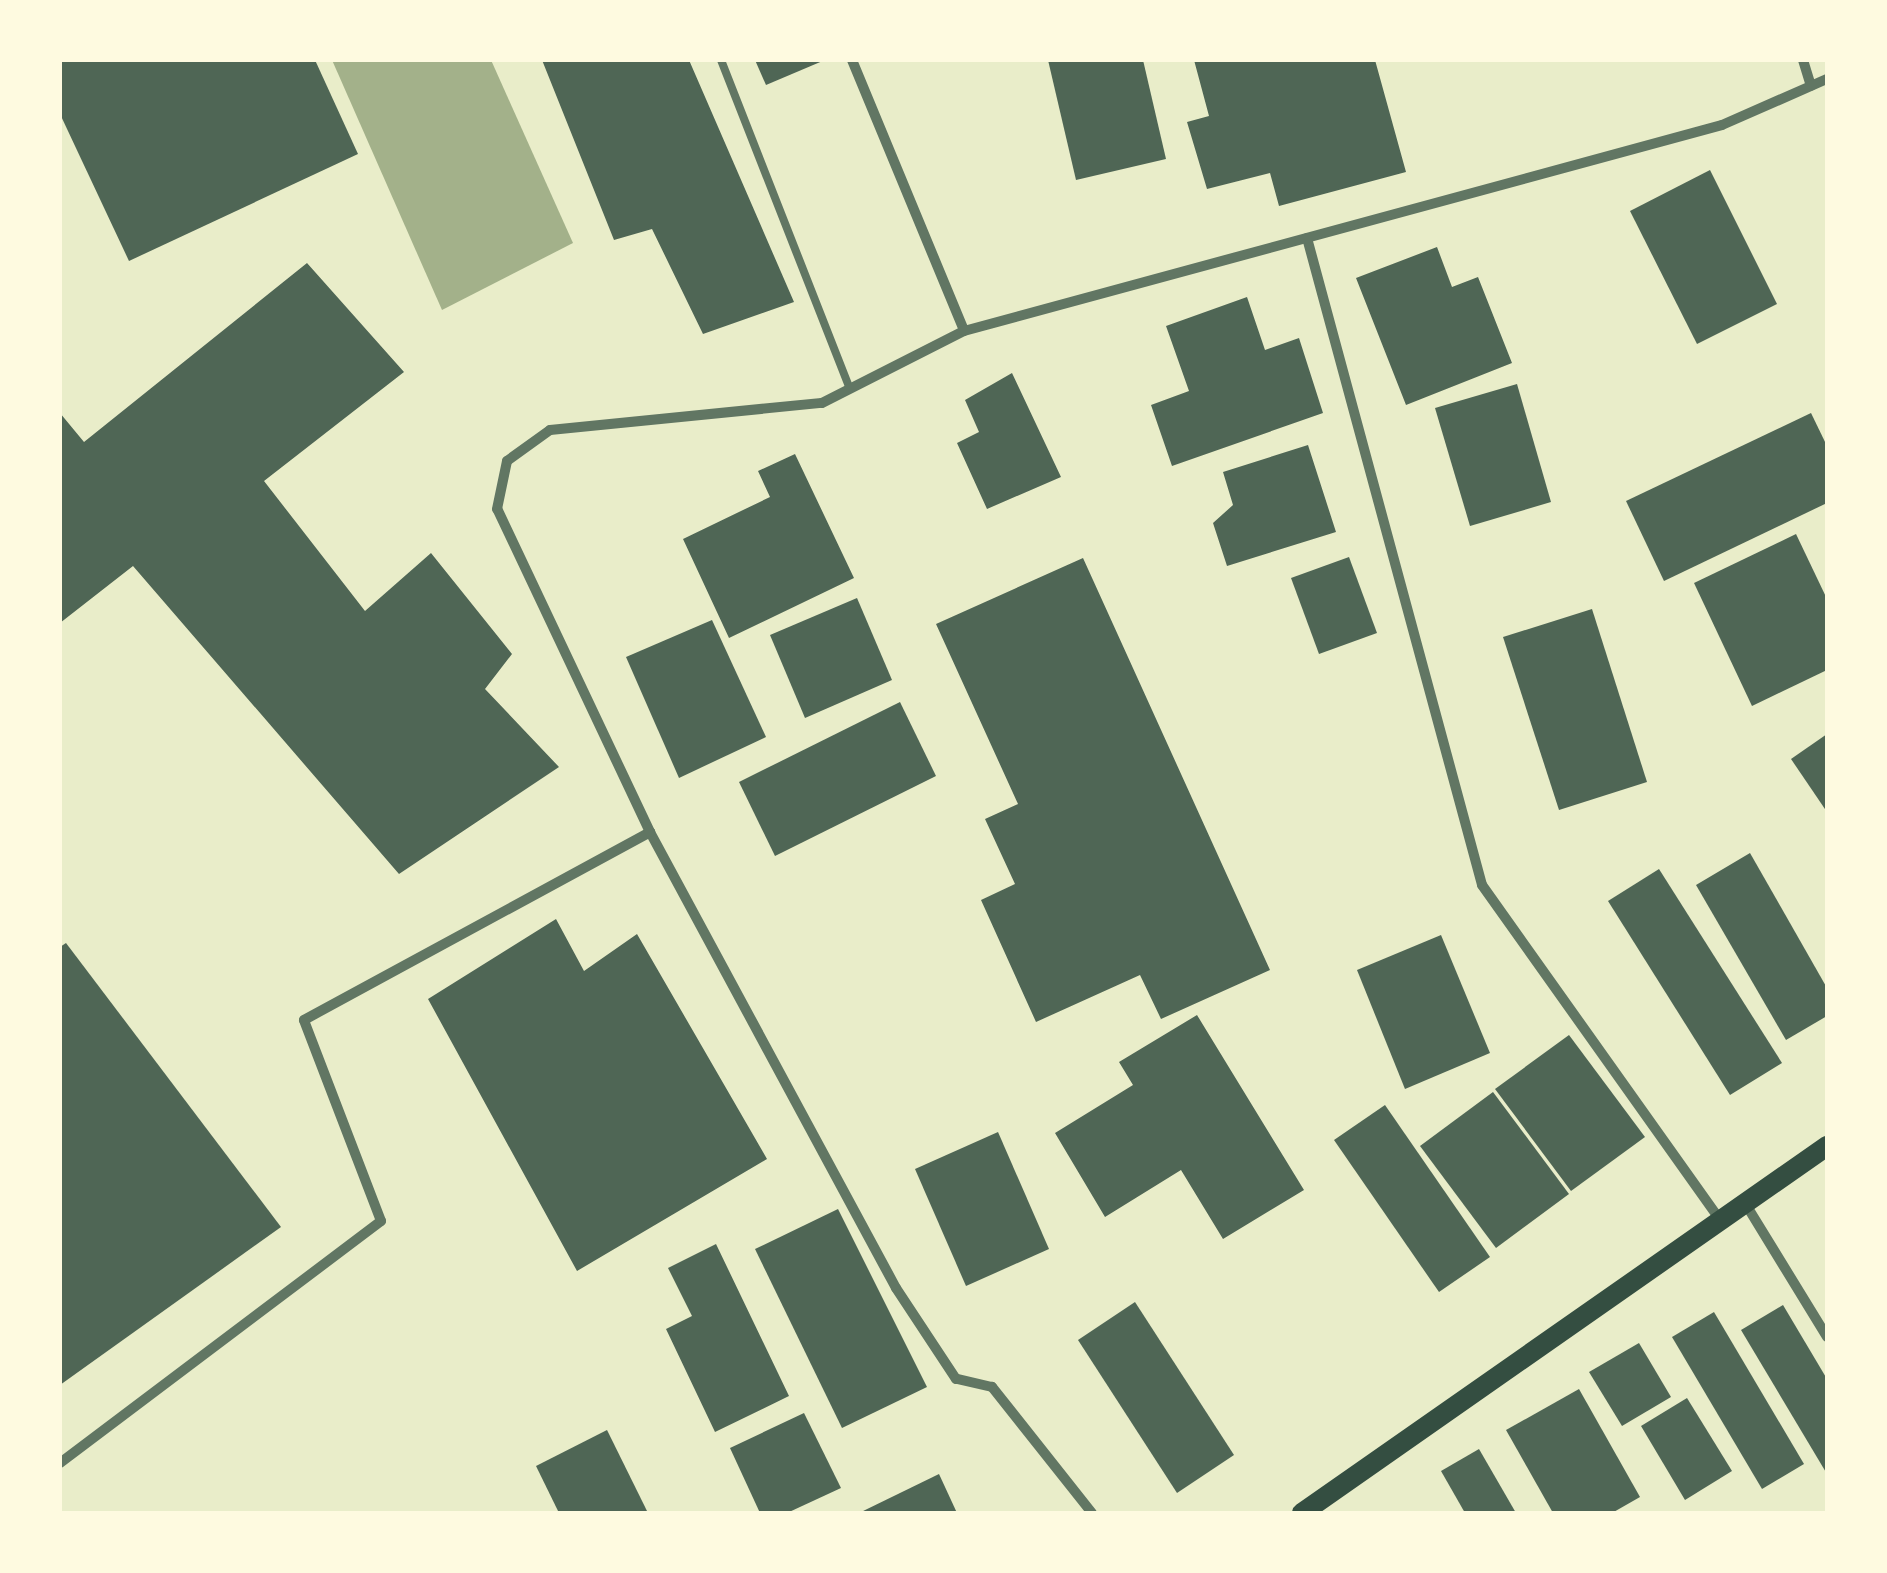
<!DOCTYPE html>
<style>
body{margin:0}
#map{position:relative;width:1887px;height:1573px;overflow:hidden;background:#e9edc9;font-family:"Space Grotesk",sans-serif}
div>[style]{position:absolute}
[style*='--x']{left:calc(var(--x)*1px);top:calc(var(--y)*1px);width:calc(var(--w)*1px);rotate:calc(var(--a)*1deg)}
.water>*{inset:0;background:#a3b18a}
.building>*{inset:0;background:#4f6655}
.service>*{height:8px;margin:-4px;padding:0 4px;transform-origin:4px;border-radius:4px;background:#617663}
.minor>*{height:10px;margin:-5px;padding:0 5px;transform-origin:5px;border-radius:5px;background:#617663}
.secondary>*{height:20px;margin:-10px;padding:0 10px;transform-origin:10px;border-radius:10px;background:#344e41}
span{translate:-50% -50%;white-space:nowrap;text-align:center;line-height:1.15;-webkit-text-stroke:9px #fefae0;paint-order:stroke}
.frame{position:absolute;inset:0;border:62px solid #fefae0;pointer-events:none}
</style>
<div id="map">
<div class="water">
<div style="clip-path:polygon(332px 60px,491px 60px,573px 243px,442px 310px)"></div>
</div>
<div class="building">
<div style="clip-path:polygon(60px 60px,315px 60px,358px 154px,129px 261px,60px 114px)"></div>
<div style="clip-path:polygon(542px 60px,689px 60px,794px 302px,703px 334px,652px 229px,614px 240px)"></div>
<div style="clip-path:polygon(755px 60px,825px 60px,766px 85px)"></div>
<div style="clip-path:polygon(1048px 60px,1143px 60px,1166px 159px,1076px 180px)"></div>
<div style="clip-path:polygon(1194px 60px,1375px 60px,1406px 172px,1279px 206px,1270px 173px,1207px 189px,1187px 122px,1209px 116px)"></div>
<div style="clip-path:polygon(1710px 170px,1777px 304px,1697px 344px,1630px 211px)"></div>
<div style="clip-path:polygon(1437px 247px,1452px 287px,1478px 277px,1512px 363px,1406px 405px,1356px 278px)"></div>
<div style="clip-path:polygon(307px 263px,404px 372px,264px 481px,365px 611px,431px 553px,512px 654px,485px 689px,559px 767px,399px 874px,133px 566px,60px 623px,60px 413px,84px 442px)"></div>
<div style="clip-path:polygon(1247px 297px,1265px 350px,1299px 338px,1323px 413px,1172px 466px,1151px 405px,1189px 391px,1166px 326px)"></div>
<div style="clip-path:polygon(1012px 373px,1061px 477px,987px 509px,957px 443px,979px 432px,965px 400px)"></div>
<div style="clip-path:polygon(1517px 384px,1551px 502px,1470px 526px,1435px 408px)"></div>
<div style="clip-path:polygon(1811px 413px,1827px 446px,1827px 503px,1664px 581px,1626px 501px)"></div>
<div style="clip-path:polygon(1308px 445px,1336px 532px,1227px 566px,1213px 523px,1233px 505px,1223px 472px)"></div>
<div style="clip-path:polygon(795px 454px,854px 578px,729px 638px,683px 539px,770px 497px,758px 471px)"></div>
<div style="clip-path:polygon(1796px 534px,1827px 599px,1827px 670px,1752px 706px,1694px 583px)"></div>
<div style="clip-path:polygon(1349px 557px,1377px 633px,1319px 654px,1291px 578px)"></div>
<div style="clip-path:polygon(1083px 558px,1270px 970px,1161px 1019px,1140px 975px,1036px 1022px,981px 900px,1015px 884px,985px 819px,1018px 804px,936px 624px)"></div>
<div style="clip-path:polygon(857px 598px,892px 680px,805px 718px,770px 635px)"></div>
<div style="clip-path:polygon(1592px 609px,1647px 782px,1559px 810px,1503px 637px)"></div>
<div style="clip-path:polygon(712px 620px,766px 737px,679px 778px,626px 657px)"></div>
<div style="clip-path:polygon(900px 702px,936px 776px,775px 856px,739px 782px)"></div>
<div style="clip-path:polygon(1827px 734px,1827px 812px,1791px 759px)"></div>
<div style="clip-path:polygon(1750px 853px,1827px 988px,1827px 1016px,1786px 1040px,1696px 885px)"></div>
<div style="clip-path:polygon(1659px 869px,1782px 1063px,1730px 1095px,1608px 901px)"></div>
<div style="clip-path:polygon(556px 919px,584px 971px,637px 934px,767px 1159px,577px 1271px,428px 999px)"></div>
<div style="clip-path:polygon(1441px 935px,1490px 1053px,1405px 1089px,1357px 970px)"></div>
<div style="clip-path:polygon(66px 943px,281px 1227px,60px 1385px,60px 947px)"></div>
<div style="clip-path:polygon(1197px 1015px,1304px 1190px,1223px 1239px,1181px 1170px,1105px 1217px,1055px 1133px,1133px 1085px,1119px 1062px)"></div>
<div style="clip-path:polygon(1569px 1035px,1645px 1137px,1571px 1191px,1495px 1089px)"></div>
<div style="clip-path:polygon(1493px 1092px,1569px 1194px,1496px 1248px,1420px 1146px)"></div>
<div style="clip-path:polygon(1385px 1105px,1490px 1257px,1439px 1292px,1334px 1140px)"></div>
<div style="clip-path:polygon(998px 1132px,1049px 1249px,966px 1286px,915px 1169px)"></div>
<div style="clip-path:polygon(838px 1209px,927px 1387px,842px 1428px,755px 1249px)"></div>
<div style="clip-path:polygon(716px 1244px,789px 1396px,715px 1432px,666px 1329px,692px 1316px,668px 1268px)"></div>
<div style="clip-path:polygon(1135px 1302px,1234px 1455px,1177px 1493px,1078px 1340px)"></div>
<div style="clip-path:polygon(1783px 1305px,1827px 1379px,1827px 1474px,1741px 1330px)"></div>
<div style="clip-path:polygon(1714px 1312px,1804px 1464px,1762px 1489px,1672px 1337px)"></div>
<div style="clip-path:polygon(1639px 1343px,1671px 1397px,1622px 1426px,1589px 1372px)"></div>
<div style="clip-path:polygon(1579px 1389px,1640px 1497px,1612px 1513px,1553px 1513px,1506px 1430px)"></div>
<div style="clip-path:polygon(1687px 1398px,1732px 1471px,1685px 1500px,1641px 1426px)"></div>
<div style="clip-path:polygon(804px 1413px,841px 1488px,787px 1513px,760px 1513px,730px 1448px)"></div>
<div style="clip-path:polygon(607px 1430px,648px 1513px,559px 1513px,536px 1466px)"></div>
<div style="clip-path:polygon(1479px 1449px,1516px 1513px,1465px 1513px,1441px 1471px)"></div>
<div style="clip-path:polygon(939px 1474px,957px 1513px,859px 1513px)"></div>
</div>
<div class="service">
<div style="--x:721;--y:60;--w:353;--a:68.6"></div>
</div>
<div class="minor">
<div style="--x:852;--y:60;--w:293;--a:67.5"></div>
<div style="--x:1803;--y:60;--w:27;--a:73"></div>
<div style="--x:1307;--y:238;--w:670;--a:74.86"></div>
<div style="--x:1482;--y:885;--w:410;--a:54.6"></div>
<div style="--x:1745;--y:1203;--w:157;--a:58.5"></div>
<div style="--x:60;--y:1463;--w:402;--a:-37"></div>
<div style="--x:381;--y:1221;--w:215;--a:-111"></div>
<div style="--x:304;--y:1020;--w:394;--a:-28.5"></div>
<div style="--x:1092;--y:1513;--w:161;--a:-128.4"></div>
<div style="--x:992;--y:1387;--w:37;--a:-167"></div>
<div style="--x:956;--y:1379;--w:109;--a:-123.4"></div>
<div style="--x:896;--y:1288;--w:518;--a:-118.35"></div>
<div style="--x:650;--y:832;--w:357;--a:-115.3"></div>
<div style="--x:497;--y:509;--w:49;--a:-78.2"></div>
<div style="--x:507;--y:461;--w:53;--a:-35.8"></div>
<div style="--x:550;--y:430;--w:273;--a:-5.7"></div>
<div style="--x:822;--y:403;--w:159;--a:-26.9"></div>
<div style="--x:964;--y:331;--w:785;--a:-15.2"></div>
<div style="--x:1722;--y:125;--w:115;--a:-23.7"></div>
</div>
<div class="secondary">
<div style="--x:1302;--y:1513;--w:641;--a:-34.96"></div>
</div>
<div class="frame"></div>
</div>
